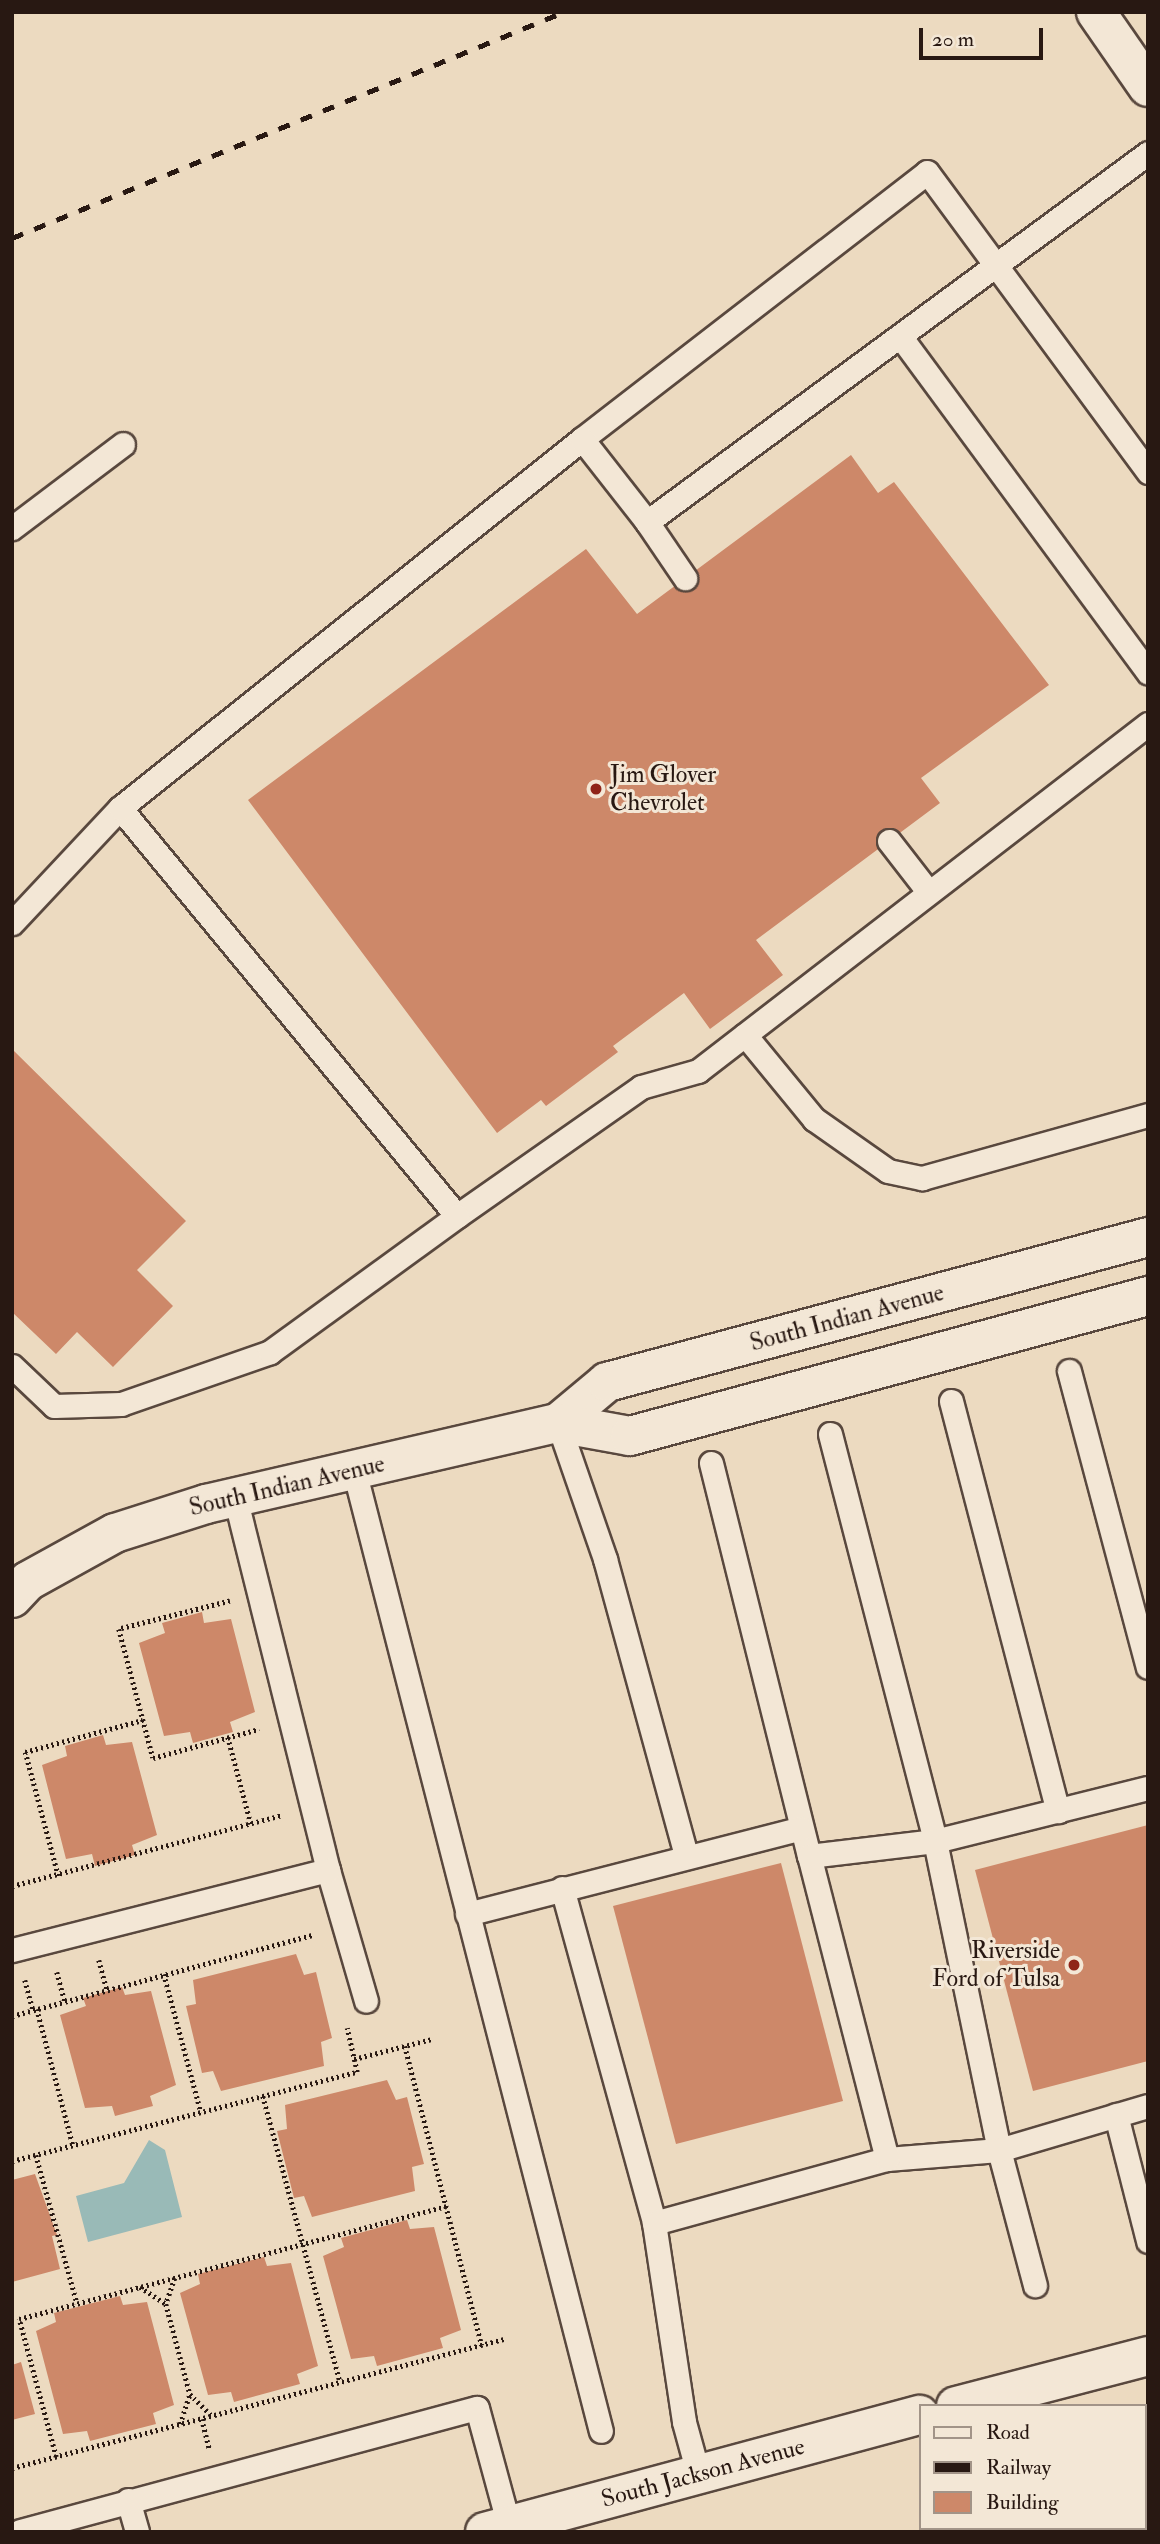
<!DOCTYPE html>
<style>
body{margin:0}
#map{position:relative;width:1160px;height:2544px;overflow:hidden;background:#ecdac0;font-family:"IM FELL Double Pica",serif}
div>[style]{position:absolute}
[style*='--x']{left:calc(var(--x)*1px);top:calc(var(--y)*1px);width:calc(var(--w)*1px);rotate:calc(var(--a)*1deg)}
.water>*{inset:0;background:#99bab7}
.building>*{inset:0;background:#cd8869}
.path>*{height:4.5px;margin-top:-2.25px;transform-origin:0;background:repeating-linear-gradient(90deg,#281812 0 2px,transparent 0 5.5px)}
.roads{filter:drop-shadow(2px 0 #59483e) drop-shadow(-2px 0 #59483e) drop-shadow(0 2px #59483e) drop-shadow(0 -2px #59483e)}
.service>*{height:23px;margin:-11.5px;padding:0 11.5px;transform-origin:11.5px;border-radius:11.5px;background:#f3e7d6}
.minor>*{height:38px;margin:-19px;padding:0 19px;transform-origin:19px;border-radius:19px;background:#f3e7d6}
.tertiary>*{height:38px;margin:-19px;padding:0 19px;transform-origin:19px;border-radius:19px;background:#f3e7d6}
.rail>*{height:5px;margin-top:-2.5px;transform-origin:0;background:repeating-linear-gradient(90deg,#281812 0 12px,transparent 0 24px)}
.dots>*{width:19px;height:19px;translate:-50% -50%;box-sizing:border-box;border:4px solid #f3e7d6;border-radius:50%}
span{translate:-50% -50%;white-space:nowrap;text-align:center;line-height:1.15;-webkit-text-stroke:6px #f3e7d6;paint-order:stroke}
.poi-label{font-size:24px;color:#281812}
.left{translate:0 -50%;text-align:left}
.right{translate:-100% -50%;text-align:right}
.street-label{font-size:24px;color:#281812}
.frame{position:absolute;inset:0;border:14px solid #281812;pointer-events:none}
.legend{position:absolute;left:919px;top:2404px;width:228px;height:126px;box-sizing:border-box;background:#f3e7d6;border:2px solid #a29488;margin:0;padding:9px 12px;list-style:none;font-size:21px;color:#281812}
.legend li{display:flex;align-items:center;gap:14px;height:35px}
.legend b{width:35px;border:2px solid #a29488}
.scale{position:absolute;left:919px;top:28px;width:124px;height:32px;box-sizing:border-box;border:4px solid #281812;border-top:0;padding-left:9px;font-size:21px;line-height:24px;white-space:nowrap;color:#281812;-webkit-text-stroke:5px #f3e7d6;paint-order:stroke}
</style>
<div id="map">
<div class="water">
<div style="clip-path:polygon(149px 2140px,165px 2150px,182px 2217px,88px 2242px,76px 2196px,124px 2183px)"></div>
</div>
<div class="building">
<div style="clip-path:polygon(851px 455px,878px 493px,894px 482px,1049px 685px,921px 778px,940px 803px,756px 940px,783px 975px,710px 1029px,684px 993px,613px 1046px,618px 1052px,546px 1106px,541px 1100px,497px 1133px,248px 800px,586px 549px,637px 614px)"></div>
<div style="clip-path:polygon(12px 1049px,186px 1221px,137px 1270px,173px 1306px,113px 1367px,77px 1332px,56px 1354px,12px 1312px)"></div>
<div style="clip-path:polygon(202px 1612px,204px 1623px,231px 1619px,255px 1712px,230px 1722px,233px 1732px,193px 1743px,190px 1732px,164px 1736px,139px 1643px,165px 1633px,162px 1623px)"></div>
<div style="clip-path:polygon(103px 1735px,106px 1745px,132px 1742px,157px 1835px,132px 1845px,135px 1855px,95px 1866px,92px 1854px,66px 1859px,42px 1765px,67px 1756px,65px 1746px)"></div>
<div style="clip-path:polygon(1148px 1825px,1148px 2061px,1033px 2091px,975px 1870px)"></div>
<div style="clip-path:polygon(781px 1863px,843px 2101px,676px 2144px,613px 1906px)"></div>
<div style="clip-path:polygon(296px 1954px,304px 1975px,316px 1972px,332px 2038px,321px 2042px,324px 2066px,221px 2091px,213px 2071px,202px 2073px,186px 2006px,196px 2004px,193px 1980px)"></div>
<div style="clip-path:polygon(122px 1987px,125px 1995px,151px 1991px,176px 2085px,150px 2096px,153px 2106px,115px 2116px,112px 2106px,85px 2108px,60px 2015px,86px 2006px,83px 1998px)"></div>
<div style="clip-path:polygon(387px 2080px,396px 2100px,407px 2097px,424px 2164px,412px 2167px,415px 2191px,312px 2217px,304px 2196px,294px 2198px,277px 2131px,287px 2129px,285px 2105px)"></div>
<div style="clip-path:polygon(35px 2174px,57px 2235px,52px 2236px,60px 2269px,12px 2282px,12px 2180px)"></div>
<div style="clip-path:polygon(407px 2220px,410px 2229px,434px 2227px,461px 2330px,440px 2338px,443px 2348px,377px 2366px,374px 2356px,351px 2359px,323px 2256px,344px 2247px,341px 2238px)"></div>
<div style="clip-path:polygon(264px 2257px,267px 2266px,291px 2263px,318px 2366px,297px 2374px,300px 2384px,234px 2402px,231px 2392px,208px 2395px,180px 2293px,200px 2284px,198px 2274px)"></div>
<div style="clip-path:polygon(120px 2296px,123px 2305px,147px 2302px,174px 2405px,153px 2413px,156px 2424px,90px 2441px,87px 2431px,63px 2434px,36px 2331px,56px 2322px,54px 2313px)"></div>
<div style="clip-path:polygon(21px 2362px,35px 2414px,12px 2420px,12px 2365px)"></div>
</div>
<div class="path">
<div style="--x:230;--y:1601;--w:114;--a:165.8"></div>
<div style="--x:119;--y:1629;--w:133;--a:75.2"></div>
<div style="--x:153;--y:1758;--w:110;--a:-15.3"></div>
<div style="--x:228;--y:1737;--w:90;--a:75.2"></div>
<div style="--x:58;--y:1876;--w:128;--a:-104.9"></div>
<div style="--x:25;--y:1752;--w:122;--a:-15.2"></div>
<div style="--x:12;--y:1886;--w:280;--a:-14.7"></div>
<div style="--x:99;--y:1960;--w:30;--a:75"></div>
<div style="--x:57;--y:1972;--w:30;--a:75"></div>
<div style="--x:164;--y:1974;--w:143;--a:75"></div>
<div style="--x:25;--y:1980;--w:31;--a:75"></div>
<div style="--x:37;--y:2009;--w:141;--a:75.2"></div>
<div style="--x:12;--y:2016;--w:311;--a:-15.1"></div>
<div style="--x:405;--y:2046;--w:309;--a:75.6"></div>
<div style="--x:354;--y:2059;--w:81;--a:-14.4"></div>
<div style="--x:263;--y:2096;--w:296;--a:74.9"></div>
<div style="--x:36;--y:2155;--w:154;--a:74.5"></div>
<div style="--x:12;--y:2161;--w:356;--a:-14.5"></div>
<div style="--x:357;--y:2072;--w:45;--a:-102.8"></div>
<div style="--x:175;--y:2278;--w:28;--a:109"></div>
<div style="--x:166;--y:2304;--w:93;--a:75.1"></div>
<div style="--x:190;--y:2394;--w:31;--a:45"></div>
<div style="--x:140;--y:2287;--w:31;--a:33"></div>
<div style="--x:202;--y:2419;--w:30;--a:76"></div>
<div style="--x:180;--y:2424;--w:32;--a:-72"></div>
<div style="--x:56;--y:2457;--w:143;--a:-105"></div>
<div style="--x:19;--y:2319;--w:442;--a:-14.8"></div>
<div style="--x:12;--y:2468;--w:509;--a:-14.69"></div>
</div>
<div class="roads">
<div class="service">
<div style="--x:900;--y:336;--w:418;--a:53.6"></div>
<div style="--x:582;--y:439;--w:436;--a:-37.7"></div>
<div style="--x:927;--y:172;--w:373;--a:53.6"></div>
<div style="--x:647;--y:522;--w:68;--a:55.8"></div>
<div style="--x:12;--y:528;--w:139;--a:-37.1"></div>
<div style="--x:120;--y:808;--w:529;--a:50.44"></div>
<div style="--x:457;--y:1216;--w:225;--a:-35"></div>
<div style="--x:641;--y:1087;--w:59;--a:-15.7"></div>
<div style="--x:698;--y:1071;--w:568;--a:-37.64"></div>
<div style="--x:889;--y:841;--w:62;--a:52.2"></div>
<div style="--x:12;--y:923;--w:158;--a:-46.8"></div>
<div style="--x:120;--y:808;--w:591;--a:-38.61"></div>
<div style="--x:582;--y:439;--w:105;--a:51.9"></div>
<div style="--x:647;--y:522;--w:622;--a:-36.37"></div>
<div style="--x:745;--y:1035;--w:109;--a:50.6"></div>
<div style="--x:814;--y:1119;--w:90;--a:35.1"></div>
<div style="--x:888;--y:1171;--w:35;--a:12"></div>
<div style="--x:922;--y:1178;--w:235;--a:-15.6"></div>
<div style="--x:12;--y:1366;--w:58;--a:43.6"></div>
<div style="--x:54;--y:1406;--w:67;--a:-1.7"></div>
<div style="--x:121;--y:1404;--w:158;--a:-19.2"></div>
<div style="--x:270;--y:1352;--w:231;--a:-36"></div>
<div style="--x:1069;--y:1371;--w:306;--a:75.1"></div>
<div style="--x:951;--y:1401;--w:424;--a:75.4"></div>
<div style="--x:558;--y:1423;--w:144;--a:70.9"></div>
<div style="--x:605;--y:1559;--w:307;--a:74.7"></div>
<div style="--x:830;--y:1434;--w:420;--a:75.5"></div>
<div style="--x:935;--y:1841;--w:316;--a:78.3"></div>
<div style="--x:999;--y:2150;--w:140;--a:75.1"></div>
<div style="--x:711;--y:1463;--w:405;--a:76"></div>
<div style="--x:809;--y:1856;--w:127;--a:-6.8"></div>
<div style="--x:935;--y:1841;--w:219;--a:-14"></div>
<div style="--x:354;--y:1470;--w:992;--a:75.59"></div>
<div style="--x:235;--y:1497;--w:384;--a:76"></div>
<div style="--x:328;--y:1870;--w:136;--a:73.8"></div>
<div style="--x:562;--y:1888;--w:347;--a:74.6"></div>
<div style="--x:654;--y:2223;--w:201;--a:81.4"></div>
<div style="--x:684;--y:2422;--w:53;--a:74.6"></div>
<div style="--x:467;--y:1914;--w:345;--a:-14.4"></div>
<div style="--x:12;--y:1950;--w:326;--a:-14.2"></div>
<div style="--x:1116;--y:2115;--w:130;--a:75.7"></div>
<div style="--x:887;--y:2159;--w:112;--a:-4.6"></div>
<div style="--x:999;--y:2150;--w:155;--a:-16.5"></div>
<div style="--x:654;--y:2223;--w:242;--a:-15.4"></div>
<div style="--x:887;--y:2159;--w:313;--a:-104.4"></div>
<div style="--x:128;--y:2500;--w:33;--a:74"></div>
<div style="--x:20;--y:2531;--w:473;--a:-15.1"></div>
<div style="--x:477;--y:2408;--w:122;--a:74.8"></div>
</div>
<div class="minor">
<div style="--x:558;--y:1423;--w:64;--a:-39.9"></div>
<div style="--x:607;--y:1382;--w:560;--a:-15"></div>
<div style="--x:12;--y:1598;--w:23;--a:-47"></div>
<div style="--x:28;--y:1581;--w:99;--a:-28.9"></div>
<div style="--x:115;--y:1533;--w:96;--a:-17.7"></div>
<div style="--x:206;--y:1504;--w:361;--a:-13"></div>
<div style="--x:558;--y:1423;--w:73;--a:10.2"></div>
<div style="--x:630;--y:1436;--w:537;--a:-15.12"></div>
<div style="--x:956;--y:2406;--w:198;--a:-14.6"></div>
<div style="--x:485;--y:2532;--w:450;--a:-15.1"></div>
</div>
<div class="tertiary">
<div style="--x:1096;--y:12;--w:91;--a:55.3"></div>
</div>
</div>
<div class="rail">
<div style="--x:12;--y:238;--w:596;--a:-22.27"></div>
</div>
<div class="dots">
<div style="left:596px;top:789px;background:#8f2418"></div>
<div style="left:1074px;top:1965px;background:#8f2418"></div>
</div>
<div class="poi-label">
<span class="left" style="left:610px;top:789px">Jim Glover<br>Chevrolet</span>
<span class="right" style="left:1060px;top:1965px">Riverside<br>Ford of Tulsa</span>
</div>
<div class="street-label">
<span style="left:847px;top:1318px;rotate:-15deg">South Indian Avenue</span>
<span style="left:287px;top:1486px;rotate:-13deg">South Indian Avenue</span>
<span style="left:703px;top:2473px;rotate:-15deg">South Jackson Avenue</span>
</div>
<div class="frame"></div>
<ul class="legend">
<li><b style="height:9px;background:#f3e7d6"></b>Road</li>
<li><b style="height:9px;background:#281812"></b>Railway</li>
<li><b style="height:19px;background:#cd8869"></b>Building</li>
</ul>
<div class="scale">20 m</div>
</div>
